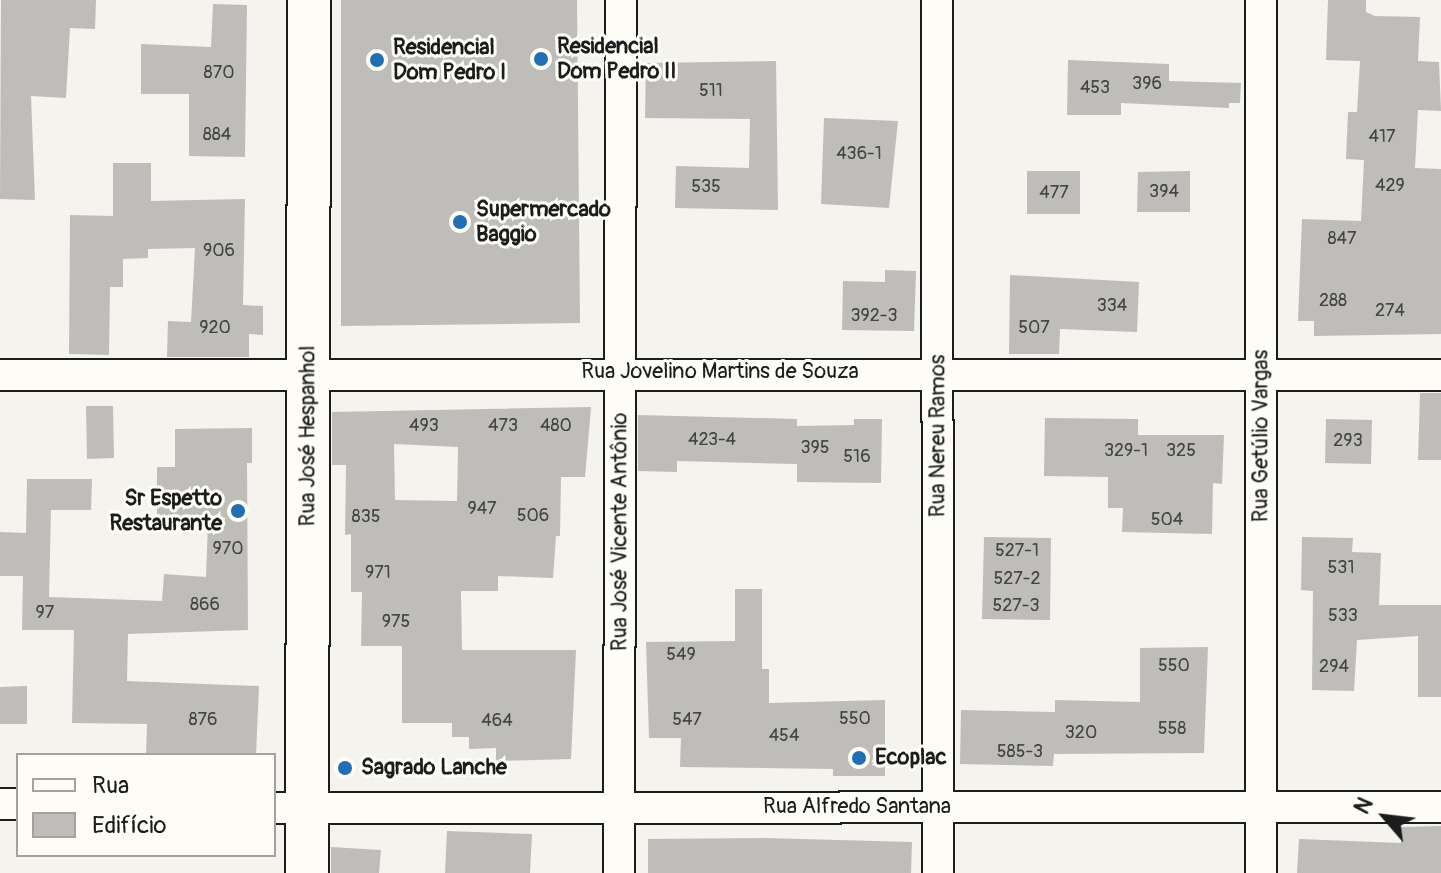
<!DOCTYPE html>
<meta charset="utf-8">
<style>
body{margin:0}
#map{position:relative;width:1441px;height:873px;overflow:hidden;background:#f4f3ee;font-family:Pangolin,sans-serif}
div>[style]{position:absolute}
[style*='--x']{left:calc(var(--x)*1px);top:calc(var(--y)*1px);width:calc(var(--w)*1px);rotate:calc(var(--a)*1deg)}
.building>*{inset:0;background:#bebdba}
.roads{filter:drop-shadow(2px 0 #1c1c1c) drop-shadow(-2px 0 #1c1c1c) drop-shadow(0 2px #1c1c1c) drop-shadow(0 -2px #1c1c1c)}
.street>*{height:30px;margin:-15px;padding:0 15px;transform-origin:15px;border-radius:15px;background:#fdfcf7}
.secondary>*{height:42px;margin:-21px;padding:0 21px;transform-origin:21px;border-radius:21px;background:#fdfcf7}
.dots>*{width:22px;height:22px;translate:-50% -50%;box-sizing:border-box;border:4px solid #fdfcf7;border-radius:50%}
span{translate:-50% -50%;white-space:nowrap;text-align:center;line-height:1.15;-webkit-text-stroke:6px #fdfcf7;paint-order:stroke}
.number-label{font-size:18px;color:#444}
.number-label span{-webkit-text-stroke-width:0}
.poi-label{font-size:22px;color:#1c1c1c;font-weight:700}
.left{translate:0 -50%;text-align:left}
.right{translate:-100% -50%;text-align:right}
.street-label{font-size:22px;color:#1c1c1c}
.legend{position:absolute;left:16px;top:753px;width:260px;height:104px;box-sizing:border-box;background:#fdfcf7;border:2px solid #a3a29f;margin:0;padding:10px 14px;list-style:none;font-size:24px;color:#1c1c1c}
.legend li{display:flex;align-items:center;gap:16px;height:40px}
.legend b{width:40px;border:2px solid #a3a29f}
.north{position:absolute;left:1345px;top:777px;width:80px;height:80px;-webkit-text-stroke:6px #fdfcf7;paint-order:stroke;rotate:298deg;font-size:22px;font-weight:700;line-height:32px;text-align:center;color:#1c1c1c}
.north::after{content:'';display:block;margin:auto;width:28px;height:36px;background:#1c1c1c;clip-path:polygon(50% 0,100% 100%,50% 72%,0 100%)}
</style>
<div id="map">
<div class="building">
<div style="clip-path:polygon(1px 0,96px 0,95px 29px,70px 28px,66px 98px,31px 96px,35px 200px,0 199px)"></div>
<div style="clip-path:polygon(341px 0,577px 0,580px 323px,341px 326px)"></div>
<div style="clip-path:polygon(1328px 0,1366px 0,1366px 12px,1375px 16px,1420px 17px,1418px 61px,1439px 62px,1441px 111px,1418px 110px,1415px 168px,1441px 169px,1441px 334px,1314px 336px,1314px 321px,1298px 321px,1302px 219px,1361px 221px,1364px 160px,1346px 159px,1348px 112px,1357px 112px,1360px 61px,1326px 60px)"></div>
<div style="clip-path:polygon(213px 4px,247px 5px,245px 157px,189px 156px,189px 94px,141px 94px,141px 44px,211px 47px)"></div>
<div style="clip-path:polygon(1068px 60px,1169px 64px,1169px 81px,1241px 83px,1240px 103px,1229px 103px,1229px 108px,1121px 103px,1121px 115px,1067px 115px)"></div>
<div style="clip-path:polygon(776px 61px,778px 210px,675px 208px,676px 166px,749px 168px,750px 119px,645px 118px,646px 63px)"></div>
<div style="clip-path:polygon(824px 118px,898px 121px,889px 208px,821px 204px)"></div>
<div style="clip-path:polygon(113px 163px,151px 163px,151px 201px,245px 199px,243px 305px,263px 306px,263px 335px,249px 334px,249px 357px,167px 357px,168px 321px,191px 322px,195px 248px,148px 249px,148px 258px,123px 259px,123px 287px,110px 287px,109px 355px,69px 354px,70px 215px,113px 216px)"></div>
<div style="clip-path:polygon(1027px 171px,1080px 171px,1080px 214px,1027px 214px)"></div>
<div style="clip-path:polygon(1190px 171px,1190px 212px,1137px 212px,1138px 172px)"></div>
<div style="clip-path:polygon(885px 270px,916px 271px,914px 331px,842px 330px,843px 281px,885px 282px)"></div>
<div style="clip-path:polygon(1010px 275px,1139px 282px,1137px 332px,1060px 329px,1059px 354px,1009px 354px)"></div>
<div style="clip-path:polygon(1420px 393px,1441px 393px,1441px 460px,1418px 460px)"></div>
<div style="clip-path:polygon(86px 406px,113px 406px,114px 458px,87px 459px)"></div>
<div style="clip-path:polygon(evenodd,591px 407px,585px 477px,561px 477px,560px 536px,556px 536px,553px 578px,498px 576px,498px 591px,461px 591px,462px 650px,576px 650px,571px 759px,496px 761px,496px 748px,469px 749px,469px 737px,452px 737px,452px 723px,402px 723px,402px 646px,361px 646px,362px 592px,351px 592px,351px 534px,345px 535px,346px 465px,332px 465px,332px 412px,591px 407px,394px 444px,458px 447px,457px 501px,395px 500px,394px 444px)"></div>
<div style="clip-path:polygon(638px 415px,797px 419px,797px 426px,854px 425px,854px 419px,882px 419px,881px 483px,797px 482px,797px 464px,677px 461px,677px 472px,638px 471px)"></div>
<div style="clip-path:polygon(1045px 418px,1138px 419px,1138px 435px,1224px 435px,1222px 484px,1213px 483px,1212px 534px,1122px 532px,1123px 508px,1108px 508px,1108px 477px,1044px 476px)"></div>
<div style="clip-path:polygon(1326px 419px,1372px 420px,1371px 464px,1325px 463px)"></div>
<div style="clip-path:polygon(252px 428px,252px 463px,247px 463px,248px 630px,128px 634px,127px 681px,259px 686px,256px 755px,146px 755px,147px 724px,72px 723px,74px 630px,22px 630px,23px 576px,0 576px,0 532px,26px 533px,27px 479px,92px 479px,91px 510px,51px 510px,49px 597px,162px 601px,164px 574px,206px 577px,208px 522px,157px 522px,157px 467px,175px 467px,175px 429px)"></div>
<div style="clip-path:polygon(984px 537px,1051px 538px,1050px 620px,982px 619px)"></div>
<div style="clip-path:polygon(1302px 537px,1353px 538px,1352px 552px,1381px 553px,1379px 605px,1441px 605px,1441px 697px,1418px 697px,1418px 636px,1357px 640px,1354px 691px,1312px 690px,1313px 591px,1301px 590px)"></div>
<div style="clip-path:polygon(735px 589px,762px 589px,762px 669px,769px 669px,769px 703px,885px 700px,885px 776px,833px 776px,833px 769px,680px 767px,681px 738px,649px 738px,646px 642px,735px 641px)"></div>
<div style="clip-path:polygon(1208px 647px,1204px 753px,1054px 754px,1053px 766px,960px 764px,961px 710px,1055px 712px,1055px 700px,1140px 702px,1140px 648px)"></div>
<div style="clip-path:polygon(27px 686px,27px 724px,0 724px,0 687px)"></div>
<div style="clip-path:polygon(1441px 826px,1441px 873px,1297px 873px,1299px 839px,1401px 843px,1401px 827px)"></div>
<div style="clip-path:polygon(447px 831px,532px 834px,530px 873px,445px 873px)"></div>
<div style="clip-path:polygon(764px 838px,912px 842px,911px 873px,648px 873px,648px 839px)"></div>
<div style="clip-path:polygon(331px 847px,381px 850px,379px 873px,331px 873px)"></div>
</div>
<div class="roads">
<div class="street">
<div style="--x:937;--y:0;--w:873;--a:89.93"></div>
<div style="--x:0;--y:375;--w:1441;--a:0"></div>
<div style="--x:0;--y:804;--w:18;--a:0"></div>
<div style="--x:274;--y:808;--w:1167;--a:-0.05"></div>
<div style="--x:619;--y:873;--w:873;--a:-89.87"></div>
<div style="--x:1261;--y:873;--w:873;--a:-90"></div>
</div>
<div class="secondary">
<div style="--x:307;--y:873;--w:873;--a:-89.87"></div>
</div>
</div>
<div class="dots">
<div style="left:541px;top:59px;background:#1f6fb2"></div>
<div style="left:377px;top:60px;background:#1f6fb2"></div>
<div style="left:460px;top:222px;background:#1f6fb2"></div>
<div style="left:238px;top:511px;background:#1f6fb2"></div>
<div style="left:859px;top:758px;background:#1f6fb2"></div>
<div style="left:345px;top:768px;background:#1f6fb2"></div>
</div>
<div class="number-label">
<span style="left:219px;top:73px">870</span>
<span style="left:1147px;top:84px">396</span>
<span style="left:1095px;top:88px">453</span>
<span style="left:711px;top:91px">511</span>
<span style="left:217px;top:135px">884</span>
<span style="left:1382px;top:137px">417</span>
<span style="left:859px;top:154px">436-1</span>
<span style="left:1390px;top:186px">429</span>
<span style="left:706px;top:187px">535</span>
<span style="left:1164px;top:192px">394</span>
<span style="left:1054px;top:193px">477</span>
<span style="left:1342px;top:239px">847</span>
<span style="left:219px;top:251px">906</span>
<span style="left:1333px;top:301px">288</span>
<span style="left:1112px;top:306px">334</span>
<span style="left:1390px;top:311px">274</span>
<span style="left:874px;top:316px">392-3</span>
<span style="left:215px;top:328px">920</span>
<span style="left:1034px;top:328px">507</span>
<span style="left:424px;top:426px">493</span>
<span style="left:503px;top:426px">473</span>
<span style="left:556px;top:426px">480</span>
<span style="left:712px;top:440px">423-4</span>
<span style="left:1348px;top:441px">293</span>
<span style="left:815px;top:448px">395</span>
<span style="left:1126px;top:451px">329-1</span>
<span style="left:1181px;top:451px">325</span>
<span style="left:857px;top:457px">516</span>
<span style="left:482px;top:509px">947</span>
<span style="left:533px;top:516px">506</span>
<span style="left:366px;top:517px">835</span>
<span style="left:1167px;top:520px">504</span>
<span style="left:228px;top:549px">970</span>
<span style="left:1017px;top:551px">527-1</span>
<span style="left:1341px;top:568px">531</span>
<span style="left:378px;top:573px">971</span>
<span style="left:1017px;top:579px">527-2</span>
<span style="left:205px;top:605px">866</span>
<span style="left:1016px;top:606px">527-3</span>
<span style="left:45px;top:613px">97</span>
<span style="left:1343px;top:616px">533</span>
<span style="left:396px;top:622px">975</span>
<span style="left:681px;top:655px">549</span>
<span style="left:1174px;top:666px">550</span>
<span style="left:1334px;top:667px">294</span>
<span style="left:855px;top:719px">550</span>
<span style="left:203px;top:720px">876</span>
<span style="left:687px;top:720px">547</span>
<span style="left:497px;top:721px">464</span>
<span style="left:1172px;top:729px">558</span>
<span style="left:1081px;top:733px">320</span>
<span style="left:784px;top:736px">454</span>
<span style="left:1020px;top:752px">585-3</span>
</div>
<div class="poi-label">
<span class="left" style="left:557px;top:59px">Residencial<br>Dom Pedro II</span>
<span class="left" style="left:393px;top:60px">Residencial<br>Dom Pedro I</span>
<span class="left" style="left:476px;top:222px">Supermercado<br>Baggio</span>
<span class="right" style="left:222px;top:511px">Sr Espetto<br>Restaurante</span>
<span class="left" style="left:875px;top:758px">Ecoplac</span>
<span class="left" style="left:361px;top:768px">Sagrado Lanche</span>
</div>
<div class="street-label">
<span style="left:720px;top:372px">Rua Jovelino Martins de Souza</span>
<span style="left:308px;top:436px;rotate:-90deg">Rua José Hespanhol</span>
<span style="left:938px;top:436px;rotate:-90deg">Rua Nereu Ramos</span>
<span style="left:1261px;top:436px;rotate:-90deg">Rua Getúlio Vargas</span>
<span style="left:620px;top:532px;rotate:-90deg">Rua José Vicente Antônio</span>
<span style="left:857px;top:807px">Rua Alfredo Santana</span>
</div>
<ul class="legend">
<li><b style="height:10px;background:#fdfcf7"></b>Rua</li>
<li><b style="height:22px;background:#bebdba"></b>Edifício</li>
</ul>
<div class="north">N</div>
</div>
